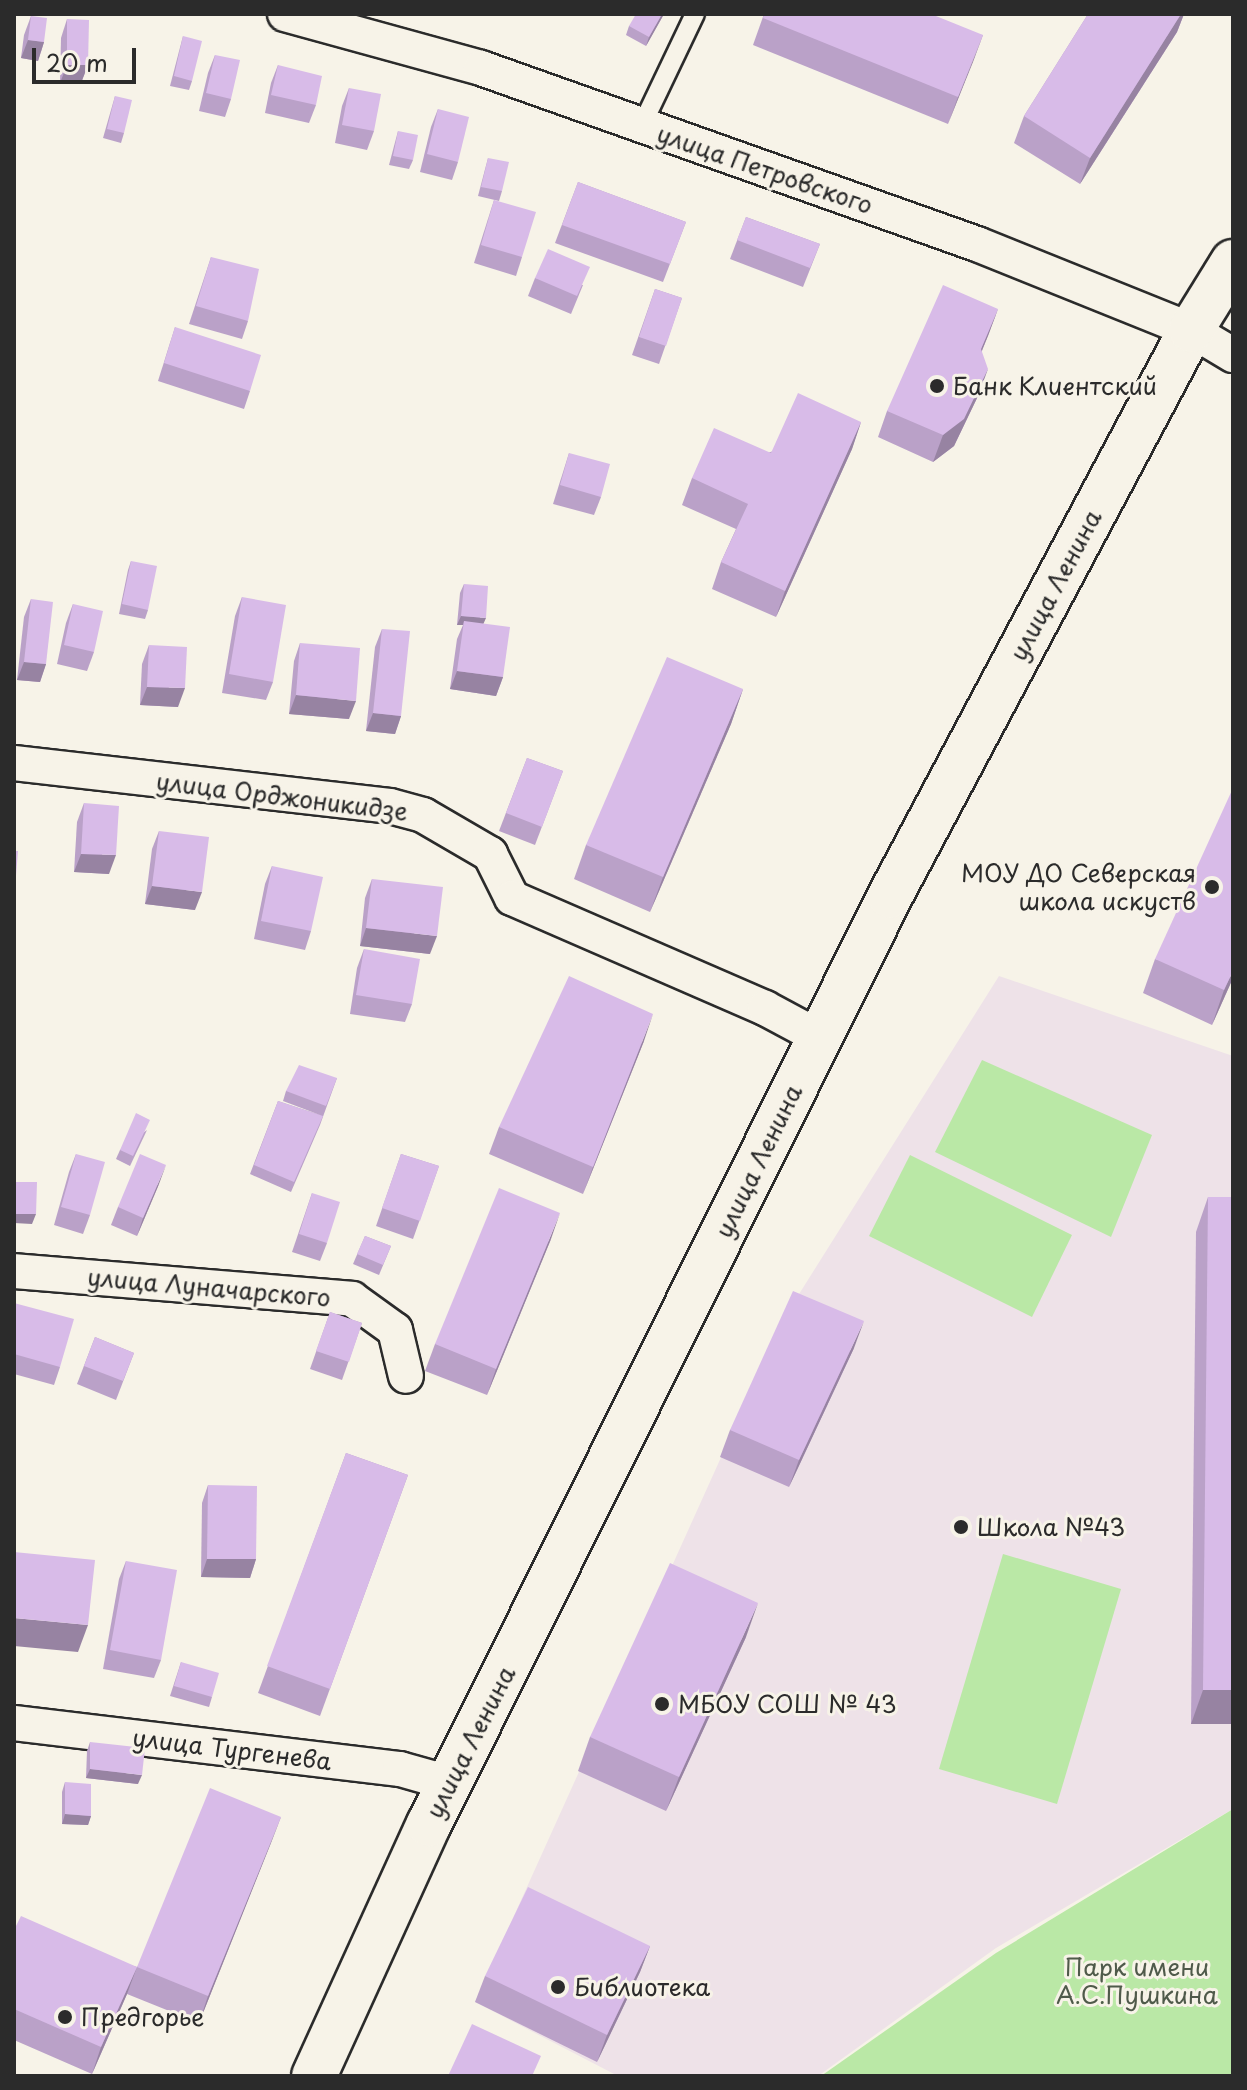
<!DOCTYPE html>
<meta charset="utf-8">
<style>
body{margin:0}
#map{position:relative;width:1247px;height:2090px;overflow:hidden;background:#f7f3e8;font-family:"Playpen Sans",sans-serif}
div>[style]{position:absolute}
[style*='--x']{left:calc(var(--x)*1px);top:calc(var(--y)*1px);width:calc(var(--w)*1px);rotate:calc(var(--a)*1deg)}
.built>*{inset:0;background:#eee2e8}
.green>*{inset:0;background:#bae8a6}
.roads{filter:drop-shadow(2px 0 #2b2b2b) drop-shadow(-2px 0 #2b2b2b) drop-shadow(0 2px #2b2b2b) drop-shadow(0 -2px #2b2b2b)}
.lane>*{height:18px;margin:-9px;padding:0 9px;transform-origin:9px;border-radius:9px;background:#f7f3e8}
.street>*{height:34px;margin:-17px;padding:0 17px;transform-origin:17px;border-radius:17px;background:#f7f3e8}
.secondary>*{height:44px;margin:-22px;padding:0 22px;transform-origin:22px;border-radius:22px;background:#f7f3e8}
.wall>*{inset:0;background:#baa1c8}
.shaded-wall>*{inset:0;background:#9783a2}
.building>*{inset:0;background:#d8bbe8}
.dots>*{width:22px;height:22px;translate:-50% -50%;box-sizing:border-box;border:4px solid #f7f3e8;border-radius:50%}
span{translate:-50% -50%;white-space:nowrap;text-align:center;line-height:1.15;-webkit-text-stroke:6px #f7f3e8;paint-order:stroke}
.street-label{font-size:24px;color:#2b2b2b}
.poi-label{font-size:24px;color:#2b2b2b}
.left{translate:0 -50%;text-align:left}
.right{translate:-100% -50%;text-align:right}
.park-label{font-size:24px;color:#4f5a4a}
.frame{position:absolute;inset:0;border:16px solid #2b2b2b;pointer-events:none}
.scale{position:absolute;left:32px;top:48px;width:104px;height:36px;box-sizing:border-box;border:4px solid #2b2b2b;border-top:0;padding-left:10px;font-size:24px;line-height:28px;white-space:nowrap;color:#2b2b2b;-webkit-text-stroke:6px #f7f3e8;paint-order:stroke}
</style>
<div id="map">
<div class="built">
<div style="clip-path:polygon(999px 976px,1233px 1056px,1233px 1809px,996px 1948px,818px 2076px,618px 2076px,475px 2002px,784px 1318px)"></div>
</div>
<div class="green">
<div style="clip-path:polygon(982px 1060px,1152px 1135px,1111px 1237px,935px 1152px)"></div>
<div style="clip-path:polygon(910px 1155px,1072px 1235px,1032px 1317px,869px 1236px)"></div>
<div style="clip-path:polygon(1003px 1554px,1121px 1589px,1057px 1804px,939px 1769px)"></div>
<div style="clip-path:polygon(1233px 1809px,1233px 2076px,821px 2076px,996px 1953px)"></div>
</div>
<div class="roads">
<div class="lane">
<div style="--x:642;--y:125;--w:123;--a:-64.5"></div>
</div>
<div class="street">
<div style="--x:285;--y:14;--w:203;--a:15.4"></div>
<div style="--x:481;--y:68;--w:526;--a:19.54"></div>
<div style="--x:977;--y:244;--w:231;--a:21.9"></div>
<div style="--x:1191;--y:330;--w:49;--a:30.8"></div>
<div style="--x:14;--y:763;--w:378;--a:6.5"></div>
<div style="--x:390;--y:806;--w:34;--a:15"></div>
<div style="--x:423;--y:815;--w:78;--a:30.2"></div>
<div style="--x:490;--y:854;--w:49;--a:63.4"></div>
<div style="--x:512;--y:898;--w:276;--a:23.5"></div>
<div style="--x:765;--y:1008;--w:61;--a:28.2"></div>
<div style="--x:14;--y:1271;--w:339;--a:4.7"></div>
<div style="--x:352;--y:1299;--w:53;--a:35.8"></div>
<div style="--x:395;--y:1330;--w:47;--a:76.6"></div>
<div style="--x:14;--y:1723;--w:389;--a:6.8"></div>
<div style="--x:400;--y:1769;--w:51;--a:15.9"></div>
</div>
<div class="secondary">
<div style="--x:314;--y:2076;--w:277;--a:-65.5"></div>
<div style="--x:429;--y:1824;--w:1036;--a:-63.58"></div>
<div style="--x:890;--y:896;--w:641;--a:-62"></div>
<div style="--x:1191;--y:330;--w:80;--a:-58.3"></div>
</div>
</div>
<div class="wall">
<div style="clip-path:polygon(664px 14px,646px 46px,626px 35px,629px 26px)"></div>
<div style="clip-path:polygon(764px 14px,983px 35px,948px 124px,753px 45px)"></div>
<div style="clip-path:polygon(1088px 14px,1184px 14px,1177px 32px,1080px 184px,1014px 143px,1024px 116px)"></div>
<div style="clip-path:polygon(31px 16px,44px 42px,38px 61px,21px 58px,24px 35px)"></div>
<div style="clip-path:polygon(67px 19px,88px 65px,81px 83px,60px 83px,61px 38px)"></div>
<div style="clip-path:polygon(183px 36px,192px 81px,189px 90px,170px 86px)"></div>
<div style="clip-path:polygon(215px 55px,231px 99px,225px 117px,199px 111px,208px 73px)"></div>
<div style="clip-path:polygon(278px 65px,316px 105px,309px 123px,265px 113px,271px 83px)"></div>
<div style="clip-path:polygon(349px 88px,374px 131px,367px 150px,335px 143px,342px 106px)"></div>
<div style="clip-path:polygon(115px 96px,124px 133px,121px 143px,103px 138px)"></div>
<div style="clip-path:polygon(438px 109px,458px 162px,452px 180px,420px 172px,431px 127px)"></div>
<div style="clip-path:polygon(398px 131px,413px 160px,409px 169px,389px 165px)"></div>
<div style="clip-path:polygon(488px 158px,502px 191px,499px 201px,478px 196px)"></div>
<div style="clip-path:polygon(578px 182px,686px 222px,663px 282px,555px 243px)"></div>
<div style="clip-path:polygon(494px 200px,522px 257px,516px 276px,474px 263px)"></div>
<div style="clip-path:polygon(746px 217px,820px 244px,803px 287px,730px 259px)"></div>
<div style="clip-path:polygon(211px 257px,248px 321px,242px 339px,189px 324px)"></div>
<div style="clip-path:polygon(535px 278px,583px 285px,571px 314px,528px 296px)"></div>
<div style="clip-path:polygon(655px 289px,682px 298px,659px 364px,632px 355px)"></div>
<div style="clip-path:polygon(998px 309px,982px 351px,978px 396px,954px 446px,933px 462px,878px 437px,887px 411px)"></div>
<div style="clip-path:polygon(175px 327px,250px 391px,244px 409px,158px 381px)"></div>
<div style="clip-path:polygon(861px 422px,852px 449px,776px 617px,712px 589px,721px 562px,736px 529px,682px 505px,692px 478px)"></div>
<div style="clip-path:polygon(569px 453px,601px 497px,594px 515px,553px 504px)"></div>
<div style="clip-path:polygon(131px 561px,148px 610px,145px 619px,119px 614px,128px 570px)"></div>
<div style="clip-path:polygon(464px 584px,483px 624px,503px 677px,496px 696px,450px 689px,457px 639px,463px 625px,457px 625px,460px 593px)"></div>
<div style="clip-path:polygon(242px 597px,273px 682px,266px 700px,222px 693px,235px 616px)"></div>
<div style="clip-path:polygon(31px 599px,46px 664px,40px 682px,17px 680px,24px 617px)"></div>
<div style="clip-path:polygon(73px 604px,94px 652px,87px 671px,57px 664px,66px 623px)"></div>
<div style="clip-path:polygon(382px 629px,401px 716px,395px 734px,366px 731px,375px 647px)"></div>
<div style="clip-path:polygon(300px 643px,349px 719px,289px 714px,294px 661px)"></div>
<div style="clip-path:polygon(149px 645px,178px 707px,140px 705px,142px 664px)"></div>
<div style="clip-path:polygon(743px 689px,731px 724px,650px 912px,574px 879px,586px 845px)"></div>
<div style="clip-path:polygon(527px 758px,563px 771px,535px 845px,499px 831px)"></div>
<div style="clip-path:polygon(84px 803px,109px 874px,74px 872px,77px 822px)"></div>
<div style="clip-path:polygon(159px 831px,195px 910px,145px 904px,152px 849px)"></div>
<div style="clip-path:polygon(272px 866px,311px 931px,305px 950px,254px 939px,265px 884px)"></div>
<div style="clip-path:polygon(372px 879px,430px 954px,360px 946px,365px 898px)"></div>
<div style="clip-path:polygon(364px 949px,412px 1004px,405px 1022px,350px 1014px,357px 968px)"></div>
<div style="clip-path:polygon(1155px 959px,1233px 978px,1212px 1025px,1143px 993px)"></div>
<div style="clip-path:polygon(644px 1041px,583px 1194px,489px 1154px,499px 1127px)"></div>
<div style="clip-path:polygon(337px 1078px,320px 1125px,291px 1192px,250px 1174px,278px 1101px,320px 1115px,283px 1101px,286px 1091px)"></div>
<div style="clip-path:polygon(147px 1130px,130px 1166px,116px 1159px,120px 1150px)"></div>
<div style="clip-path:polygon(76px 1154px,90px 1215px,83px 1234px,54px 1225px,69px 1172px)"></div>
<div style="clip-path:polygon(401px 1154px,439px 1166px,413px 1239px,376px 1226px)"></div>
<div style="clip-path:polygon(159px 1184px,137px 1236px,111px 1225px,118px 1207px)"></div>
<div style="clip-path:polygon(312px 1193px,327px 1243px,320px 1261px,292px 1252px)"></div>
<div style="clip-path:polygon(1208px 1197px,1233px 1724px,1191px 1724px,1196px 1232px)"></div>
<div style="clip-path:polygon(365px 1236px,391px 1246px,379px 1275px,353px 1264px)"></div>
<div style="clip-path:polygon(551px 1239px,487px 1395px,425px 1371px,435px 1344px)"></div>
<div style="clip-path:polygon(14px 1303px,60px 1367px,54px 1385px,14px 1374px)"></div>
<div style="clip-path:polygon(330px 1312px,362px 1323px,342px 1380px,310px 1369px)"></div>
<div style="clip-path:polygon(95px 1337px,134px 1353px,116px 1400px,77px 1384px)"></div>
<div style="clip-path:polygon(854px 1348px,789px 1487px,720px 1457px,730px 1430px)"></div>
<div style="clip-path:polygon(346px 1453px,408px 1475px,320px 1716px,258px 1693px)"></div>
<div style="clip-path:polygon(208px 1485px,256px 1559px,250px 1578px,201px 1577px,202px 1503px)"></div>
<div style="clip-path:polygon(126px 1561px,161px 1660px,154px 1678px,103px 1669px,119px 1579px)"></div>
<div style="clip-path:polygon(746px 1637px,666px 1811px,578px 1771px,590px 1737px)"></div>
<div style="clip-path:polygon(181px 1662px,212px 1697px,209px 1707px,170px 1696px)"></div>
<div style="clip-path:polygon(90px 1742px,138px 1784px,86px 1778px,87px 1751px)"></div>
<div style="clip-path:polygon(65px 1782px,91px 1816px,88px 1825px,62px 1824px,62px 1792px)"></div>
<div style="clip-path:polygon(281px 1817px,199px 2023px,127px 1994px,92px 2074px,14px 2040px,14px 1930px,137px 1967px)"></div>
<div style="clip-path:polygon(650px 1946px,640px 1972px,597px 2062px,475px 2002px,485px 1976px)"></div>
</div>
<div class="shaded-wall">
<div style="clip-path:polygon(662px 14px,664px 14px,646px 46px,649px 37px)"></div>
<div style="clip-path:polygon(1181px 14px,1184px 14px,1177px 32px,1080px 184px,1090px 158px)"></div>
<div style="clip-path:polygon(983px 35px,973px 62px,948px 124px,958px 97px)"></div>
<div style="clip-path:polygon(28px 40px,44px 42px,38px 61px,21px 58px)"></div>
<div style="clip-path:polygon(67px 65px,88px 65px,81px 83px,60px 83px)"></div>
<div style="clip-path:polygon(998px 309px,988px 336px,971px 376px,981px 349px)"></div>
<div style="clip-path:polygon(988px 369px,978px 396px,954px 446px,933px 462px,943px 435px)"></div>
<div style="clip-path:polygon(861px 422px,852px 449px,776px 617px,785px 591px)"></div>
<div style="clip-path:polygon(461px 616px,486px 618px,482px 627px,464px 621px,463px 625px,457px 625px)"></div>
<div style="clip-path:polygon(24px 662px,46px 664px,40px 682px,17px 680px)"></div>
<div style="clip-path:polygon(457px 671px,503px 677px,496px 696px,450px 689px)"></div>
<div style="clip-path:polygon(147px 687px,185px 688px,178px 707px,140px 705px)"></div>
<div style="clip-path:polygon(743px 689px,731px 724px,650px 912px,663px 877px)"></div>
<div style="clip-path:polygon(296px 695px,356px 701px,349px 719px,289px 714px)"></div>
<div style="clip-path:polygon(373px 713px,401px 716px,395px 734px,366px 731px)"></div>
<div style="clip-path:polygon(81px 854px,116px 855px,109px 874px,74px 872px)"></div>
<div style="clip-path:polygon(152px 886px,202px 892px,195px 910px,145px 904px)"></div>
<div style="clip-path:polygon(366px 928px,437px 936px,430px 954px,360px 946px)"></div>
<div style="clip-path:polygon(1233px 971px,1233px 978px,1212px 1025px,1224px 990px)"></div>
<div style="clip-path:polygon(653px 1014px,644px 1041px,583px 1194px,593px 1167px)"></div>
<div style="clip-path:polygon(166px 1165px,159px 1184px,137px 1236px,143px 1218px)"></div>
<div style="clip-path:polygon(560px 1213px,551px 1239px,487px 1395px,496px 1369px)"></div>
<div style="clip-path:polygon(14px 1214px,36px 1214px,32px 1224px,14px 1223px)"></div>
<div style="clip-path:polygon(864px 1321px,854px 1348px,789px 1487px,799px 1460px)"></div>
<div style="clip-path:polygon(207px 1559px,256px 1559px,250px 1578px,201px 1577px)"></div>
<div style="clip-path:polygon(758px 1603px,746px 1637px,666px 1811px,679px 1777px)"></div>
<div style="clip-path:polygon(14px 1618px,88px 1625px,78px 1652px,14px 1646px)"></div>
<div style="clip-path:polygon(1203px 1690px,1233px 1690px,1233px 1724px,1191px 1724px)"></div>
<div style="clip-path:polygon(90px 1769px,142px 1775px,138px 1784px,86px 1778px)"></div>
<div style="clip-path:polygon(65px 1814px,91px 1816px,88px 1825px,62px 1824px)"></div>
<div style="clip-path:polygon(281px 1817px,271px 1843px,199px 2023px,208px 1996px)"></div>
<div style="clip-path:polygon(650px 1946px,640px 1972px,597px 2062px,607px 2035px)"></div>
<div style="clip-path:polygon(137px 1967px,127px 1994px,92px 2074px,101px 2047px)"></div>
</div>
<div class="building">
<div style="clip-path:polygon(636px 14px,662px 14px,649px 37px,629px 26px)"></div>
<div style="clip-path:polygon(764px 14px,931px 14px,983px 35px,958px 97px,763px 18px)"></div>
<div style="clip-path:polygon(1088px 14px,1181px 14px,1090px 158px,1024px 116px)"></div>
<div style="clip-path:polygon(31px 16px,47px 18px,44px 42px,28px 40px)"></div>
<div style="clip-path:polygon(67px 19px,89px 20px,88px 65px,67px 65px)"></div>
<div style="clip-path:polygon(183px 36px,202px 41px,192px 81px,174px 76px)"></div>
<div style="clip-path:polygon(215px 55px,240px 60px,231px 99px,206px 93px)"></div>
<div style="clip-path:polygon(278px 65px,322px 76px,316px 105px,271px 95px)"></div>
<div style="clip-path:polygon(349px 88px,381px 94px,374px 131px,342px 125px)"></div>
<div style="clip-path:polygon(115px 96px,132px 100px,124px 133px,107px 129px)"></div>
<div style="clip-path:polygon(438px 109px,469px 117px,458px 162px,427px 154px)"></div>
<div style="clip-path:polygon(398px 131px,418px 135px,413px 160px,393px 156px)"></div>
<div style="clip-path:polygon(488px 158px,509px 162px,502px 191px,481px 187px)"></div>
<div style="clip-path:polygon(578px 182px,686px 222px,670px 264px,562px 225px)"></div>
<div style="clip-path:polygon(494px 200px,536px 212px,522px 257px,481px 245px)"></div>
<div style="clip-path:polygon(746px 217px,820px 244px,810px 268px,737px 240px)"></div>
<div style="clip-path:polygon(548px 249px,590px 267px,577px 296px,535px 278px)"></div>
<div style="clip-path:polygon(211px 257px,259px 269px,248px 321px,196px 306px)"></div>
<div style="clip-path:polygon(943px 285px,998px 309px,981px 349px,988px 369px,964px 419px,943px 435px,887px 411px)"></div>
<div style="clip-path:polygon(655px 289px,682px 298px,666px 346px,639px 337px)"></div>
<div style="clip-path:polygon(175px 327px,261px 355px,250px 391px,164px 363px)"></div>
<div style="clip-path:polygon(798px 393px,861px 422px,785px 591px,721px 562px,748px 504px,692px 478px,714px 428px,771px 453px)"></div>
<div style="clip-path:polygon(569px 453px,610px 464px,601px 497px,560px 485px)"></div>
<div style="clip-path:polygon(131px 561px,157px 566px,148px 610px,122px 604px)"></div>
<div style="clip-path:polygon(464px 584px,488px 586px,486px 618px,461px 616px)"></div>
<div style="clip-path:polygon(242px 597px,286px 605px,273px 682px,229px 674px)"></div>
<div style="clip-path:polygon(31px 599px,53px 602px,46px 664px,24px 662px)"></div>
<div style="clip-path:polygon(73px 604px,103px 611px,94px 652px,64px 645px)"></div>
<div style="clip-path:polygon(464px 621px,510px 627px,503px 677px,457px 671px)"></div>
<div style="clip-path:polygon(382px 629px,410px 631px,401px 716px,373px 713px)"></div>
<div style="clip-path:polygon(300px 643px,360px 648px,356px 701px,296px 695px)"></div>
<div style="clip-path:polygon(149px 645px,187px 647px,185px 688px,147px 687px)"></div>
<div style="clip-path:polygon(667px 657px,743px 689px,663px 877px,586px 845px)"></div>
<div style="clip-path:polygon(527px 758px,563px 771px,542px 827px,506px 813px)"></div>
<div style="clip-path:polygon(1233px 788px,1233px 971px,1224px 990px,1155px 959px)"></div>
<div style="clip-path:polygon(84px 803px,119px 806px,116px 855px,81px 854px)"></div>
<div style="clip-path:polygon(159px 831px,209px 837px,202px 892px,152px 886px)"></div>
<div style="clip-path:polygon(14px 851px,18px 851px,14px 900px)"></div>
<div style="clip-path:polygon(272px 866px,323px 877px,311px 931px,261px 921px)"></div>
<div style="clip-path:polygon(372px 879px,443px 887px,437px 936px,366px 928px)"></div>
<div style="clip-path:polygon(364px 949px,420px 959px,412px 1004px,356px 995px)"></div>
<div style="clip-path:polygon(569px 976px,653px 1014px,593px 1167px,499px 1127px)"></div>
<div style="clip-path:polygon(299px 1065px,337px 1078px,326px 1106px,286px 1091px)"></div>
<div style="clip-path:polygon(278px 1101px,323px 1116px,294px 1182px,254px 1165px)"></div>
<div style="clip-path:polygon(136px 1113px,150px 1120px,133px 1156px,120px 1150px)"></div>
<div style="clip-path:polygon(76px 1154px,105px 1162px,90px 1215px,61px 1207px)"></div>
<div style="clip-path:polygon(140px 1154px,166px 1165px,143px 1218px,118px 1207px)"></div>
<div style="clip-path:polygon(401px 1154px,439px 1166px,420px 1221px,382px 1208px)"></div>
<div style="clip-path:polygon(14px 1182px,37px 1182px,36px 1214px,14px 1214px)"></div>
<div style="clip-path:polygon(499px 1188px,560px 1213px,496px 1369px,435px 1344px)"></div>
<div style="clip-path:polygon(312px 1193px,340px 1202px,327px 1243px,299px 1234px)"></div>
<div style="clip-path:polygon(1208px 1197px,1233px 1197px,1233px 1690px,1203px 1690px)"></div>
<div style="clip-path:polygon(365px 1236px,391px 1246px,383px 1265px,357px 1254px)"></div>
<div style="clip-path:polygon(793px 1291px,864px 1321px,799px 1460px,730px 1430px)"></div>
<div style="clip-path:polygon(14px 1303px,74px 1319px,60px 1367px,14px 1354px)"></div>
<div style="clip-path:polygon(330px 1312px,362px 1323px,349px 1362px,316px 1351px)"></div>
<div style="clip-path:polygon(95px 1337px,134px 1353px,123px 1381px,84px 1366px)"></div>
<div style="clip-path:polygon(346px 1453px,408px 1475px,330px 1689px,267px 1666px)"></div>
<div style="clip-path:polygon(208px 1485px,257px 1486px,256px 1559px,207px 1559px)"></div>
<div style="clip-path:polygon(14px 1552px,95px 1560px,88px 1625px,14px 1618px)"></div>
<div style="clip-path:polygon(126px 1561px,177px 1570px,161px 1660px,110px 1650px)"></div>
<div style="clip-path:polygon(670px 1563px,758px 1603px,679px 1777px,590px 1737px)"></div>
<div style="clip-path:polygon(181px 1662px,219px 1673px,212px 1697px,174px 1686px)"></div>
<div style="clip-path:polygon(90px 1742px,145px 1748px,142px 1775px,90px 1769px)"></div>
<div style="clip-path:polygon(65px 1782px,91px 1784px,91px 1816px,65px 1814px)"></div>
<div style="clip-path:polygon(210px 1788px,281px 1817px,208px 1996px,137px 1967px)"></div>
<div style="clip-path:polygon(528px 1887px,650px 1946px,607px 2035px,485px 1976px)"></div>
<div style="clip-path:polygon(21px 1916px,137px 1967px,101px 2047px,14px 2009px,14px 1930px)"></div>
<div style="clip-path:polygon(472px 2024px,541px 2056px,532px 2076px,448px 2076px)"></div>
</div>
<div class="dots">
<div style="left:937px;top:386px;background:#2b2b2b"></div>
<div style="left:1212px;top:887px;background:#2b2b2b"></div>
<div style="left:961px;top:1527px;background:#2b2b2b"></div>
<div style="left:662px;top:1704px;background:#2b2b2b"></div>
<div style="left:558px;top:1987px;background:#2b2b2b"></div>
<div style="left:65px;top:2017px;background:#2b2b2b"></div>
</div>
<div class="street-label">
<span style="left:765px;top:169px;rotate:19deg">улица Петровского</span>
<span style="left:1055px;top:585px;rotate:-62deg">улица Ленина</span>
<span style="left:282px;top:796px;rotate:7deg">улица Орджоникидзе</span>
<span style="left:758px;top:1161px;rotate:-64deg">улица Ленина</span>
<span style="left:209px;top:1287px;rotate:5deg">улица Луначарского</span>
<span style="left:470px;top:1742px;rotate:-63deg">улица Ленина</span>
<span style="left:232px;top:1749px;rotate:7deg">улица Тургенева</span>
</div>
<div class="poi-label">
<span class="left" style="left:953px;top:386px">Банк Клиентский</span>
<span class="right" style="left:1196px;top:887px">МОУ ДО Северская<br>школа искуств</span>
<span class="left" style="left:977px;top:1527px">Школа №43</span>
<span class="left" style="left:678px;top:1704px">МБОУ СОШ № 43</span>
<span class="left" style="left:574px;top:1987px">Библиотека</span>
<span class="left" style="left:81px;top:2017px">Предгорье</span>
</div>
<div class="park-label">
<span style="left:1137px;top:1981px">Парк имени<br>А.С.Пушкина</span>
</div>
<div class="frame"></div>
<div class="scale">20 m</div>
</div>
